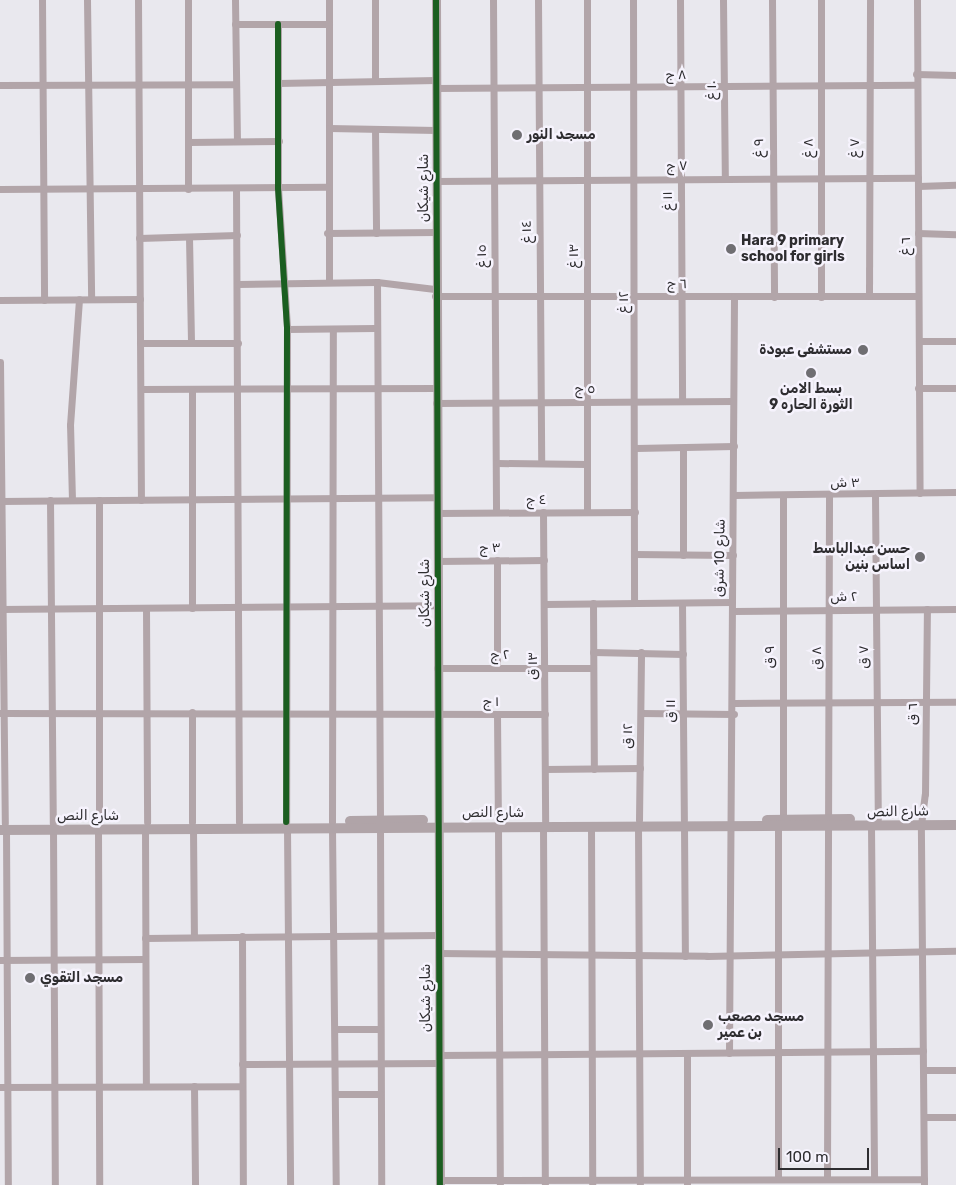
<!DOCTYPE html>
<meta charset="utf-8">
<style>
body{margin:0}
#map{position:relative;width:956px;height:1185px;overflow:hidden;background:#e9e8ee;font-family:Rubik,"Noto Naskh Arabic",sans-serif}
div>[style]{position:absolute}
[style*='--x']{left:calc(var(--x)*1px);top:calc(var(--y)*1px);width:calc(var(--w)*1px);rotate:calc(var(--a)*1deg)}
.minor>*{height:7px;margin:-3.5px;padding:0 3.5px;transform-origin:3.5px;border-radius:3.5px;background:#b2a5a9}
.tertiary>*{height:9px;margin:-4.5px;padding:0 4.5px;transform-origin:4.5px;border-radius:4.5px;background:#b2a5a9}
.secondary>*{height:10px;margin:-5px;padding:0 5px;transform-origin:5px;border-radius:5px;background:#b0a4a8}
.cycleway>*{height:6px;margin:-3px;padding:0 3px;transform-origin:3px;border-radius:3px;background:#1b5e20}
.dots>*{width:14px;height:14px;translate:-50% -50%;box-sizing:border-box;border:2px solid #f6f3fd;border-radius:50%}
span{translate:-50% -50%;white-space:nowrap;text-align:center;line-height:1.15;-webkit-text-stroke:5px #f6f3fd;paint-order:stroke}
.street-label{font-size:14px;color:#2e2d30}
.poi-label{font-size:14px;color:#2e2d30;font-weight:700}
.left{translate:0 -50%;text-align:left}
.right{translate:-100% -50%;text-align:right}
.scale{position:absolute;left:778px;top:1148px;width:91px;height:22px;box-sizing:border-box;border:2px solid #2e2d30;border-top:0;padding-left:6px;font-size:15px;line-height:18px;white-space:nowrap;color:#2e2d30;-webkit-text-stroke:4px #f6f3fd;paint-order:stroke}
</style>
<div id="map">
<div class="minor">
<div style="--x:42;--y:0;--w:300;--a:89.6"></div>
<div style="--x:87;--y:0;--w:299;--a:89.2"></div>
<div style="--x:138;--y:0;--w:500;--a:89.66"></div>
<div style="--x:235;--y:0;--w:141;--a:89.2"></div>
<div style="--x:329;--y:0;--w:281;--a:90"></div>
<div style="--x:375;--y:0;--w:81;--a:90"></div>
<div style="--x:493;--y:0;--w:512;--a:89.66"></div>
<div style="--x:538;--y:0;--w:463;--a:89.6"></div>
<div style="--x:633;--y:0;--w:603;--a:89.9"></div>
<div style="--x:680;--y:0;--w:401;--a:89.7"></div>
<div style="--x:723;--y:0;--w:179;--a:89.4"></div>
<div style="--x:772;--y:0;--w:297;--a:89.6"></div>
<div style="--x:917;--y:0;--w:493;--a:89.7"></div>
<div style="--x:235;--y:24;--w:94;--a:0"></div>
<div style="--x:278;--y:24;--w:164;--a:90"></div>
<div style="--x:278;--y:188;--w:141;--a:86.3"></div>
<div style="--x:287;--y:329;--w:493;--a:90.1"></div>
<div style="--x:916;--y:74;--w:40;--a:1.4"></div>
<div style="--x:278;--y:83;--w:158;--a:-1.1"></div>
<div style="--x:0;--y:85;--w:235;--a:-0.2"></div>
<div style="--x:436;--y:88;--w:480;--a:-0.4"></div>
<div style="--x:329;--y:128;--w:107;--a:1.1"></div>
<div style="--x:375;--y:129;--w:104;--a:89.4"></div>
<div style="--x:189;--y:142;--w:90;--a:-0.6"></div>
<div style="--x:436;--y:181;--w:482;--a:-0.4"></div>
<div style="--x:918;--y:186;--w:38;--a:-2"></div>
<div style="--x:236;--y:188;--w:634;--a:89.73"></div>
<div style="--x:0;--y:189;--w:327;--a:-0.4"></div>
<div style="--x:188;--y:189;--w:189;--a:-90"></div>
<div style="--x:327;--y:233;--w:109;--a:-0.5"></div>
<div style="--x:918;--y:233;--w:38;--a:2"></div>
<div style="--x:189;--y:237;--w:106;--a:88.9"></div>
<div style="--x:139;--y:238;--w:98;--a:-1.8"></div>
<div style="--x:377;--y:282;--w:539;--a:89.68"></div>
<div style="--x:237;--y:284;--w:140;--a:-0.8"></div>
<div style="--x:377;--y:282;--w:58;--a:6.9"></div>
<div style="--x:435;--y:296;--w:483;--a:0"></div>
<div style="--x:869;--y:296;--w:296;--a:-89.8"></div>
<div style="--x:821;--y:297;--w:297;--a:-90"></div>
<div style="--x:0;--y:300;--w:140;--a:-0.4"></div>
<div style="--x:287;--y:329;--w:88;--a:-0.7"></div>
<div style="--x:919;--y:341;--w:37;--a:0"></div>
<div style="--x:140;--y:343;--w:98;--a:0"></div>
<div style="--x:0;--y:362;--w:461;--a:89.4"></div>
<div style="--x:918;--y:388;--w:38;--a:0"></div>
<div style="--x:141;--y:389;--w:295;--a:-0.2"></div>
<div style="--x:192;--y:390;--w:218;--a:90"></div>
<div style="--x:436;--y:403;--w:297;--a:-0.4"></div>
<div style="--x:636;--y:448;--w:98;--a:-1.2"></div>
<div style="--x:497;--y:463;--w:90;--a:0.6"></div>
<div style="--x:734;--y:495;--w:222;--a:-0.8"></div>
<div style="--x:875;--y:495;--w:324;--a:89.5"></div>
<div style="--x:50;--y:500;--w:323;--a:89.5"></div>
<div style="--x:72;--y:500;--w:75;--a:-91.5"></div>
<div style="--x:70;--y:425;--w:126;--a:-85.9"></div>
<div style="--x:0;--y:501;--w:437;--a:-0.5"></div>
<div style="--x:543;--y:512;--w:309;--a:89.6"></div>
<div style="--x:587;--y:512;--w:512;--a:-90"></div>
<div style="--x:437;--y:513;--w:198;--a:-0.3"></div>
<div style="--x:634;--y:554;--w:99;--a:0.6"></div>
<div style="--x:683;--y:555;--w:107;--a:-90"></div>
<div style="--x:497;--y:560;--w:107;--a:90"></div>
<div style="--x:437;--y:561;--w:107;--a:-0.5"></div>
<div style="--x:593;--y:603;--w:166;--a:89.7"></div>
<div style="--x:682;--y:603;--w:217;--a:89.5"></div>
<div style="--x:545;--y:604;--w:187;--a:-0.6"></div>
<div style="--x:146;--y:608;--w:214;--a:89.7"></div>
<div style="--x:0;--y:609;--w:437;--a:-0.5"></div>
<div style="--x:733;--y:611;--w:223;--a:-0.5"></div>
<div style="--x:593;--y:652;--w:90;--a:1.3"></div>
<div style="--x:437;--y:668;--w:156;--a:0"></div>
<div style="--x:734;--y:703;--w:222;--a:-0.3"></div>
<div style="--x:0;--y:713;--w:545;--a:0.11"></div>
<div style="--x:641;--y:713;--w:93;--a:0.6"></div>
<div style="--x:497;--y:714;--w:107;--a:89.5"></div>
<div style="--x:545;--y:769;--w:95;--a:-0.6"></div>
<div style="--x:639;--y:820;--w:168;--a:-89.3"></div>
<div style="--x:783;--y:820;--w:325;--a:-90"></div>
<div style="--x:192;--y:822;--w:110;--a:-90"></div>
<div style="--x:332;--y:822;--w:493;--a:-89.9"></div>
<div style="--x:99;--y:823;--w:323;--a:-90"></div>
<div style="--x:591;--y:826;--w:359;--a:89.8"></div>
<div style="--x:638;--y:826;--w:359;--a:89.7"></div>
<div style="--x:684;--y:826;--w:130;--a:89.6"></div>
<div style="--x:871;--y:826;--w:353;--a:89.5"></div>
<div style="--x:498;--y:827;--w:358;--a:89.7"></div>
<div style="--x:543;--y:827;--w:358;--a:89.7"></div>
<div style="--x:778;--y:827;--w:352;--a:90"></div>
<div style="--x:287;--y:828;--w:357;--a:89.5"></div>
<div style="--x:332;--y:828;--w:357;--a:89.4"></div>
<div style="--x:380;--y:828;--w:357;--a:89.8"></div>
<div style="--x:53;--y:829;--w:356;--a:89.7"></div>
<div style="--x:145;--y:829;--w:257;--a:89.8"></div>
<div style="--x:193;--y:829;--w:107;--a:89.5"></div>
<div style="--x:6;--y:830;--w:355;--a:89.7"></div>
<div style="--x:98;--y:830;--w:355;--a:89.8"></div>
<div style="--x:242;--y:936;--w:249;--a:89.8"></div>
<div style="--x:145;--y:938;--w:294;--a:-0.6"></div>
<div style="--x:439;--y:953;--w:268;--a:0.6"></div>
<div style="--x:707;--y:956;--w:249;--a:-1.2"></div>
<div style="--x:0;--y:960;--w:145;--a:-0.4"></div>
<div style="--x:336;--y:1029;--w:44;--a:0"></div>
<div style="--x:687;--y:1053;--w:132;--a:90"></div>
<div style="--x:729;--y:1053;--w:756;--a:-89.62"></div>
<div style="--x:439;--y:1055;--w:484;--a:-0.5"></div>
<div style="--x:242;--y:1064;--w:197;--a:-0.3"></div>
<div style="--x:923;--y:1070;--w:33;--a:0"></div>
<div style="--x:194;--y:1086;--w:99;--a:89.4"></div>
<div style="--x:0;--y:1087;--w:242;--a:-0.2"></div>
<div style="--x:337;--y:1094;--w:43;--a:0"></div>
<div style="--x:924;--y:1117;--w:32;--a:0"></div>
<div style="--x:827;--y:1178;--w:682;--a:-89.83"></div>
<div style="--x:440;--y:1180;--w:484;--a:-0.1"></div>
<div style="--x:924;--y:1185;--w:360;--a:-90.5"></div>
<div style="--x:921;--y:825;--w:31;--a:-83"></div>
<div style="--x:925;--y:794;--w:185;--a:-89.4"></div>
</div>
<div class="tertiary">
<div style="--x:436;--y:0;--w:1185;--a:89.81"></div>
</div>
<div class="secondary">
<div style="--x:767;--y:820;--w:83;--a:-0.7"></div>
<div style="--x:350;--y:821;--w:73;--a:-0.8"></div>
<div style="--x:0;--y:830;--w:956;--a:-0.3"></div>
</div>
<div class="cycleway">
<div style="--x:436;--y:0;--w:1185;--a:89.81"></div>
<div style="--x:278;--y:24;--w:164;--a:90"></div>
<div style="--x:278;--y:188;--w:141;--a:86.3"></div>
<div style="--x:287;--y:329;--w:493;--a:90.1"></div>
</div>
<div class="dots">
<div style="left:517px;top:135px;background:#6f6e72"></div>
<div style="left:731px;top:249px;background:#6f6e72"></div>
<div style="left:863px;top:350px;background:#6f6e72"></div>
<div style="left:811px;top:373px;background:#6f6e72"></div>
<div style="left:920px;top:557px;background:#6f6e72"></div>
<div style="left:30px;top:978px;background:#6f6e72"></div>
<div style="left:708px;top:1025px;background:#6f6e72"></div>
</div>
<div class="street-label">
<span style="left:676px;top:75px;rotate:-1deg">٨ ج</span>
<span style="left:712px;top:90px;rotate:-90deg">١٠ غ</span>
<span style="left:759px;top:148px;rotate:-89deg">٩ غ</span>
<span style="left:809px;top:148px;rotate:-90deg">٨ غ</span>
<span style="left:855px;top:148px;rotate:-90deg">٧ غ</span>
<span style="left:677px;top:166px">٧ ج</span>
<span style="left:424px;top:188px;rotate:-90deg">شارع شيكان</span>
<span style="left:668px;top:201px;rotate:-91deg">١١ غ</span>
<span style="left:527px;top:232px;rotate:-92deg">١٤ غ</span>
<span style="left:906px;top:246px;rotate:-90deg">٦ غ</span>
<span style="left:482px;top:256px;rotate:-92deg">١٥ غ</span>
<span style="left:574px;top:256px;rotate:-90deg">١٣ غ</span>
<span style="left:677px;top:284px;rotate:1deg">٦ ج</span>
<span style="left:624px;top:302px;rotate:-90deg">١٢ غ</span>
<span style="left:585px;top:389px">٥ ج</span>
<span style="left:845px;top:483px">٣ ش</span>
<span style="left:536px;top:500px">٤ ج</span>
<span style="left:490px;top:548px;rotate:-1deg">٣ ج</span>
<span style="left:720px;top:558px;rotate:-89deg">شارع 10 شرق</span>
<span style="left:425px;top:593px;rotate:-90deg">شارع شيكان</span>
<span style="left:844px;top:597px">٢ ش</span>
<span style="left:500px;top:655px">٢ ج</span>
<span style="left:770px;top:657px;rotate:-90deg">٩ ق</span>
<span style="left:864px;top:657px;rotate:-91deg">٧ ق</span>
<span style="left:817px;top:658px;rotate:-91deg">٨ ق</span>
<span style="left:533px;top:666px;rotate:-90deg">١٣ ق</span>
<span style="left:491px;top:702px;rotate:-1deg">١ ج</span>
<span style="left:671px;top:711px;rotate:-90deg">١١ ق</span>
<span style="left:913px;top:714px;rotate:-90deg">٦ ق</span>
<span style="left:628px;top:736px;rotate:-89deg">١٢ ق</span>
<span style="left:898px;top:812px;rotate:-1deg">شارع النص</span>
<span style="left:493px;top:813px">شارع النص</span>
<span style="left:88px;top:816px">شارع النص</span>
<span style="left:426px;top:998px;rotate:-90deg">شارع شيكان</span>
</div>
<div class="poi-label">
<span class="left" style="left:527px;top:135px">مسجد النور</span>
<span class="left" style="left:741px;top:249px">Hara 9 primary<br>school for girls</span>
<span class="right" style="left:852px;top:350px">مستشفى عبودة</span>
<span style="left:811px;top:397px">بسط الامن<br>الثورة الحاره 9</span>
<span class="right" style="left:910px;top:557px">حسن عبدالباسط<br>اساس بنين</span>
<span class="left" style="left:40px;top:978px">مسجد التقوي</span>
<span class="left" style="left:718px;top:1025px">مسجد مصعب<br>بن عمير</span>
</div>
<div class="scale">100 m</div>
</div>
